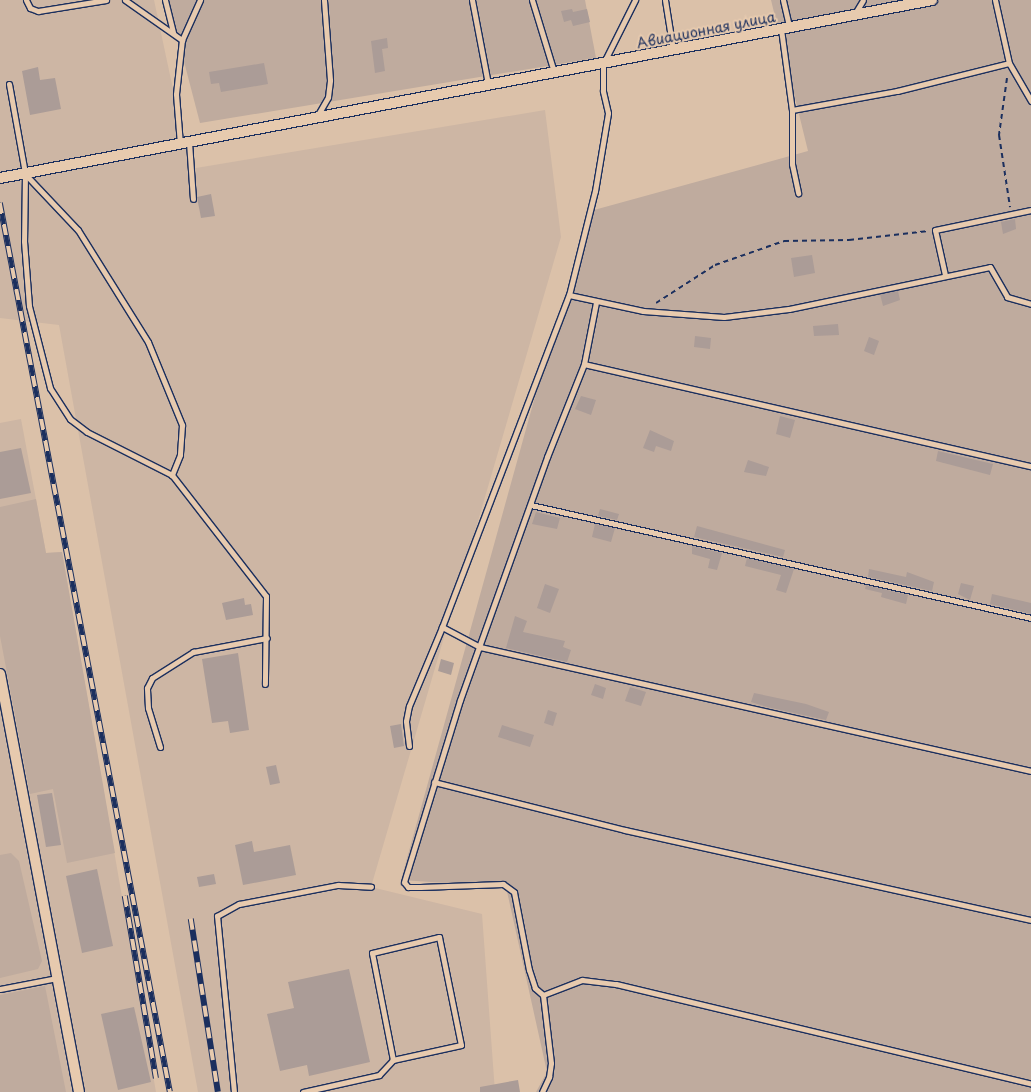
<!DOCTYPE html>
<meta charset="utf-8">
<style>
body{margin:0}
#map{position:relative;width:1031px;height:1092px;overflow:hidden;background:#dbc1a9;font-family:"Playpen Sans",sans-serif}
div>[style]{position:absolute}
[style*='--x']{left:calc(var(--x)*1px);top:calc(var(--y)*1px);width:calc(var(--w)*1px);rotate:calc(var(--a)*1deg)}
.built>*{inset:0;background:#cdb6a4}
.green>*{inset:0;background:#bfab9e}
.building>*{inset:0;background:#ab9c97}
.path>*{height:2px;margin-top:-1px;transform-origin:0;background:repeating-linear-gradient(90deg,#1b2f5e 0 5px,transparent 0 9px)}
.roads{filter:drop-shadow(1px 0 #1b2f5e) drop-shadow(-1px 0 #1b2f5e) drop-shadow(0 1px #1b2f5e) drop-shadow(0 -1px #1b2f5e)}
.lane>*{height:5px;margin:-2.5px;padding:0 2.5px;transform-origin:2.5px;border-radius:2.5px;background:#e7caae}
.street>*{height:10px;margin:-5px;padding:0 5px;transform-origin:5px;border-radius:5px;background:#e7caae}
.rail>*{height:5.5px;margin-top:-2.75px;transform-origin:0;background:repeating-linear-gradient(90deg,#e7caae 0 11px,#1b2f5e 0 22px);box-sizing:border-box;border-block:1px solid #1b2f5e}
span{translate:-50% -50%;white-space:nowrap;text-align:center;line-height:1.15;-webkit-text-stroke:4px #e7caae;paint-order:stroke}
.street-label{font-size:14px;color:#1b2f5e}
</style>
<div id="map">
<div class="built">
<div style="clip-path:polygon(0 0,154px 0,190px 169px,545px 110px,561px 237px,371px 887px,482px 914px,495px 1092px,198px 1092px,59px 325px,0 318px)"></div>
<div style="clip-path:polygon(21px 419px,46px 553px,62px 552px,156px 1092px,0 1092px,0 423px)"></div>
</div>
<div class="green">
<div style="clip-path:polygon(168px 0,585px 0,596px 58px,200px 123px)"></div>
<div style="clip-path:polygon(771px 0,1031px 0,1031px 1092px,536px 1092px,547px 1072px,506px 887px,401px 880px,551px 339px,594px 210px,808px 151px)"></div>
<div style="clip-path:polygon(36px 499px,46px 553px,62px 552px,115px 853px,67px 863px,53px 789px,30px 794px,0 636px,0 507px)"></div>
<div style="clip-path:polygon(11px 853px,19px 861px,42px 961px,38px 969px,0 978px,0 855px)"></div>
<div style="clip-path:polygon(45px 986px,66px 1092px,0 1092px,0 995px)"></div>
</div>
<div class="building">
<div style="clip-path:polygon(572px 9px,573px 12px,587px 9px,590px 22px,573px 26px,571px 20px,564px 22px,561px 11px)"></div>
<div style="clip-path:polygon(387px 38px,388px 48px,382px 49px,385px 71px,375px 73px,371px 41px)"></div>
<div style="clip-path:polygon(264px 63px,268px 84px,221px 92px,219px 83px,211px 84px,209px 72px)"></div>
<div style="clip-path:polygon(38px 67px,40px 80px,55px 78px,61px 109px,30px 115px,22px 71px)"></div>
<div style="clip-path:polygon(211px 194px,215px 216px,201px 218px,197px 197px)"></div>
<div style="clip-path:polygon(1015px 219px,1016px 229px,1003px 234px,1001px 222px)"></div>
<div style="clip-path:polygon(812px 255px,815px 273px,794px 277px,791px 258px)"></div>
<div style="clip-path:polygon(898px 291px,900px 300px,883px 306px,880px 294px)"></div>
<div style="clip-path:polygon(838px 324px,839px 335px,814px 336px,813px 326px)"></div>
<div style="clip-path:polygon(695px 336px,711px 338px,710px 349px,694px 347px)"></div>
<div style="clip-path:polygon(869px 337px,879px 341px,874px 355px,864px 351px)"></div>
<div style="clip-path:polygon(581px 396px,596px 400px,591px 415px,575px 409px)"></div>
<div style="clip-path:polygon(780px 416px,795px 420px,790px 438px,776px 434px)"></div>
<div style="clip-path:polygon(650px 430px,674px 441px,671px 451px,656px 446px,654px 452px,643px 448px)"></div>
<div style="clip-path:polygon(21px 448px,31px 493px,0 499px,0 452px)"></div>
<div style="clip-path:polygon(938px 451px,993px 464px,990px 475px,936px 461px)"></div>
<div style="clip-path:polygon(748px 460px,769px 467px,766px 476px,744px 472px)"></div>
<div style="clip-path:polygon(600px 509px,619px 514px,617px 520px,598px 516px)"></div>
<div style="clip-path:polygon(536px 512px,560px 518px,557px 529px,532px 524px)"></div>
<div style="clip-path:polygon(595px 524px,615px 528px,611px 542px,592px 537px)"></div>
<div style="clip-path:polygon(697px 526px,785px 550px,783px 557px,694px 537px)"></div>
<div style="clip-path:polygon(692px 546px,722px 553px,717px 570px,708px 568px,710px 559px,692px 554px)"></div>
<div style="clip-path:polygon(747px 558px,794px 569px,786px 593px,776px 590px,781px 575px,745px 566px)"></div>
<div style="clip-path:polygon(869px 569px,906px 577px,907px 572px,934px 582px,932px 591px,868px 577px)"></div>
<div style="clip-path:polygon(961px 583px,974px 586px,970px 600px,958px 594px)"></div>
<div style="clip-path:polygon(545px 584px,559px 589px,550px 613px,537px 608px)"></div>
<div style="clip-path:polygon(866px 585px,908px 595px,906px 604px,881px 597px,882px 593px,865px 589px)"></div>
<div style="clip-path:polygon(992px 594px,1031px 603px,1031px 614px,990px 604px)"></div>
<div style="clip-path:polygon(244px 598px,245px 605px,251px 604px,253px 615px,226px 620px,222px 603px)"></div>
<div style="clip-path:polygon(515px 616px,527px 621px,523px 632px,565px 641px,563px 647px,571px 650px,567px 662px,506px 648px)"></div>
<div style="clip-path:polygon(238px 653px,249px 730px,230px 733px,228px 721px,212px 723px,202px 659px)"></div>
<div style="clip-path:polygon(441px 659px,454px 663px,451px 675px,438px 671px)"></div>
<div style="clip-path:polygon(595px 684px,606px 688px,603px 699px,591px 695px)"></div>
<div style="clip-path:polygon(630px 687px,646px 692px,641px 706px,625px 701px)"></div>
<div style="clip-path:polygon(754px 693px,806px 704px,829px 712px,826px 720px,767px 707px,751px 702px)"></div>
<div style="clip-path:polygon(548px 710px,557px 713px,553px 726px,544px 723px)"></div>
<div style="clip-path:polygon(401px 724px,404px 746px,394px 748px,390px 726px)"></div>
<div style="clip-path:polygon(502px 725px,534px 735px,530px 747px,498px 737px)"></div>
<div style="clip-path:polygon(276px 765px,280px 783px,270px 785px,266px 767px)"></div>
<div style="clip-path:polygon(52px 793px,61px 845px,46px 847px,37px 795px)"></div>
<div style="clip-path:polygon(252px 841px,254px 852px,290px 845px,296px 875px,243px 885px,235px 845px)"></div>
<div style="clip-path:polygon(97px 869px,113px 946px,82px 953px,66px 876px)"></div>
<div style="clip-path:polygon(214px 874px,216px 884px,199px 887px,197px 877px)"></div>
<div style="clip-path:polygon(349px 969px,370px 1062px,309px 1076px,307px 1065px,280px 1071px,267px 1014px,294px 1008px,288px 982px)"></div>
<div style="clip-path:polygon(134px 1007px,151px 1082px,118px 1090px,101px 1014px)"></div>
<div style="clip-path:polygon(518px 1080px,520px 1092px,480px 1092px,480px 1087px)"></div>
</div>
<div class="path">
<div style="--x:1007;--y:78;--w:58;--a:98"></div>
<div style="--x:999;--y:135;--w:73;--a:81.3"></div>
<div style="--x:656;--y:303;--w:70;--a:-32.8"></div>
<div style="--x:715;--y:265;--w:73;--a:-19.2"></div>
<div style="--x:784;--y:241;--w:65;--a:-0.9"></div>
<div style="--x:849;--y:240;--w:80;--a:-6.5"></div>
</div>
<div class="roads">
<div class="lane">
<div style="--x:26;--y:0;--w:9;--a:63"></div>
<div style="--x:30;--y:8;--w:9;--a:21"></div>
<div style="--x:38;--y:11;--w:69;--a:-9.2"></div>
<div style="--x:125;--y:0;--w:70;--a:35.1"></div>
<div style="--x:165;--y:0;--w:34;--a:76"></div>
<div style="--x:472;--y:0;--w:86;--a:79.2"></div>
<div style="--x:532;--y:0;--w:75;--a:73"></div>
<div style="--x:665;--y:0;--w:51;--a:80.9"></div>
<div style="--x:783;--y:0;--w:28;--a:77"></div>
<div style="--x:995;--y:0;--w:65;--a:77.5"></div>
<div style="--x:1009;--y:63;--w:44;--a:59.9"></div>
<div style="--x:854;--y:15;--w:17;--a:-59"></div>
<div style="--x:781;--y:29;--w:82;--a:82.3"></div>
<div style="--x:792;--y:110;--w:54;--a:90"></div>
<div style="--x:792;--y:164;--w:30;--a:78"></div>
<div style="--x:9;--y:84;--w:90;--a:79.8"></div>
<div style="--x:25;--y:173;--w:68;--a:90.8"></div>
<div style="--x:24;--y:241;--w:65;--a:85.6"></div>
<div style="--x:29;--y:306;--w:85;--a:75.6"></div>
<div style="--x:50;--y:388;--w:37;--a:57"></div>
<div style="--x:70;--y:419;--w:21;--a:37"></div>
<div style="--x:87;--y:432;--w:95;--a:26.8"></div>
<div style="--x:792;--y:110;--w:107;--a:-10.3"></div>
<div style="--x:897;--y:91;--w:115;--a:-14"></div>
<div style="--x:316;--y:118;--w:24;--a:-60"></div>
<div style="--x:328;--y:97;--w:17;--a:-83"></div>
<div style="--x:330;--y:80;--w:80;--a:-94.3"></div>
<div style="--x:189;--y:142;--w:57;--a:86"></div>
<div style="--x:180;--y:144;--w:50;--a:-94.6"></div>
<div style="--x:176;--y:94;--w:54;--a:-83.7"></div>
<div style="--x:182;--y:40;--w:44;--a:-65.8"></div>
<div style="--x:25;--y:174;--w:77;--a:46.6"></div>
<div style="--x:78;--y:230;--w:132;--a:58"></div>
<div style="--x:148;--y:342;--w:90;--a:67.7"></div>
<div style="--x:182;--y:425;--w:30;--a:94"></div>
<div style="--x:180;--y:455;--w:22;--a:112"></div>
<div style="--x:172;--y:475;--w:153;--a:52.2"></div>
<div style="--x:266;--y:596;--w:88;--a:90.7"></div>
<div style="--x:945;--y:275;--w:46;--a:-102.5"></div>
<div style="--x:935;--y:230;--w:98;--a:-11.8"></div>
<div style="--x:569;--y:295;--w:76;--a:12.2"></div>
<div style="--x:643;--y:311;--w:81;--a:4.2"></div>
<div style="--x:724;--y:317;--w:65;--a:-7"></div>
<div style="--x:789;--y:309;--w:205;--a:-11.8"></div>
<div style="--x:990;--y:267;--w:34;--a:60"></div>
<div style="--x:1007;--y:297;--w:25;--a:16"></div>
<div style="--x:584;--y:364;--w:458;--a:12.9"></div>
<div style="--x:531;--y:505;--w:513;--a:12.73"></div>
<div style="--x:442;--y:627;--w:43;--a:27.8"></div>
<div style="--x:480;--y:647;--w:565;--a:12.68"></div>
<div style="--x:409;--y:746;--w:25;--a:-97"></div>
<div style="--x:406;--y:721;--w:15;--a:-79"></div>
<div style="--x:409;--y:706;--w:86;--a:-67.3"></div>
<div style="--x:442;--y:627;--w:355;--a:-69.1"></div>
<div style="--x:569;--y:295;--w:107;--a:-76"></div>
<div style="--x:595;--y:191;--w:79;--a:-80.5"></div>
<div style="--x:608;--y:113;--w:23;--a:-103"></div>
<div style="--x:603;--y:91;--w:27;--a:-90"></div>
<div style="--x:603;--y:64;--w:72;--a:-63.4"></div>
<div style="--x:160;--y:747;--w:41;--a:-107.1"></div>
<div style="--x:148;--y:708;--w:20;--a:-93"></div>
<div style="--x:147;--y:688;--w:11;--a:-63"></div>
<div style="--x:152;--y:678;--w:49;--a:-32.4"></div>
<div style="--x:193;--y:652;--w:75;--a:-10.7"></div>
<div style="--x:434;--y:782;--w:197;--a:14.1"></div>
<div style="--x:625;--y:830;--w:416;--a:12.5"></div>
<div style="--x:0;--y:989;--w:58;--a:-10.9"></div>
<div style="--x:543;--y:995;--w:42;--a:-21"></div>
<div style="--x:582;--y:980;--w:34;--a:7"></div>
<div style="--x:616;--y:984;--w:427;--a:13.5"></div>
<div style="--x:234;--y:1092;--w:177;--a:-95.5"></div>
<div style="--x:217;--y:916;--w:25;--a:-29"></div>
<div style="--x:239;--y:904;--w:101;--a:-10.9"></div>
<div style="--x:338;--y:885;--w:33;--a:3"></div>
<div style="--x:303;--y:1092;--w:78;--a:-12.6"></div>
<div style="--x:379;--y:1075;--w:21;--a:-47"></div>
<div style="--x:393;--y:1060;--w:109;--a:-101.1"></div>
<div style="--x:372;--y:953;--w:69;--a:-13.4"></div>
<div style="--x:439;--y:937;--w:110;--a:78.5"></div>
<div style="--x:461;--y:1045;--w:70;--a:167.6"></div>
<div style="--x:542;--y:1092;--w:17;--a:-65"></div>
<div style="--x:549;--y:1077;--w:14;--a:-82"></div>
<div style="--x:551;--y:1063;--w:68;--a:-96.7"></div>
<div style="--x:543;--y:995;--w:11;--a:-139"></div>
<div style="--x:535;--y:988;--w:19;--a:-108"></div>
<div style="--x:529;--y:970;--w:79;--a:-100.9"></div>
<div style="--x:514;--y:892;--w:14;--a:-144"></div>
<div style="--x:503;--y:884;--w:83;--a:177.9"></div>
<div style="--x:420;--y:887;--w:12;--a:180"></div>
<div style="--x:408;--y:887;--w:6;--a:-129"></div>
<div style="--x:404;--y:882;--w:190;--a:-72.9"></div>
<div style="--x:460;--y:700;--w:258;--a:-70.3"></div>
<div style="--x:547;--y:457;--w:100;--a:-68.3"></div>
<div style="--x:584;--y:364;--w:63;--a:-79"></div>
</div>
<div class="street">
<div style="--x:0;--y:178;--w:949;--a:-10.81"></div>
<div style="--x:0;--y:674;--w:425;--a:79.3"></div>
</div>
</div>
<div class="rail">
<div style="--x:0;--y:203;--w:905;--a:79.17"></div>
<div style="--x:125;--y:896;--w:185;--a:80.3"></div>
<div style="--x:191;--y:919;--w:175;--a:81.1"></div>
</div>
<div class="street-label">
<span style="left:706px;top:30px;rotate:-11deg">Авиационная улица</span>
</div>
</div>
